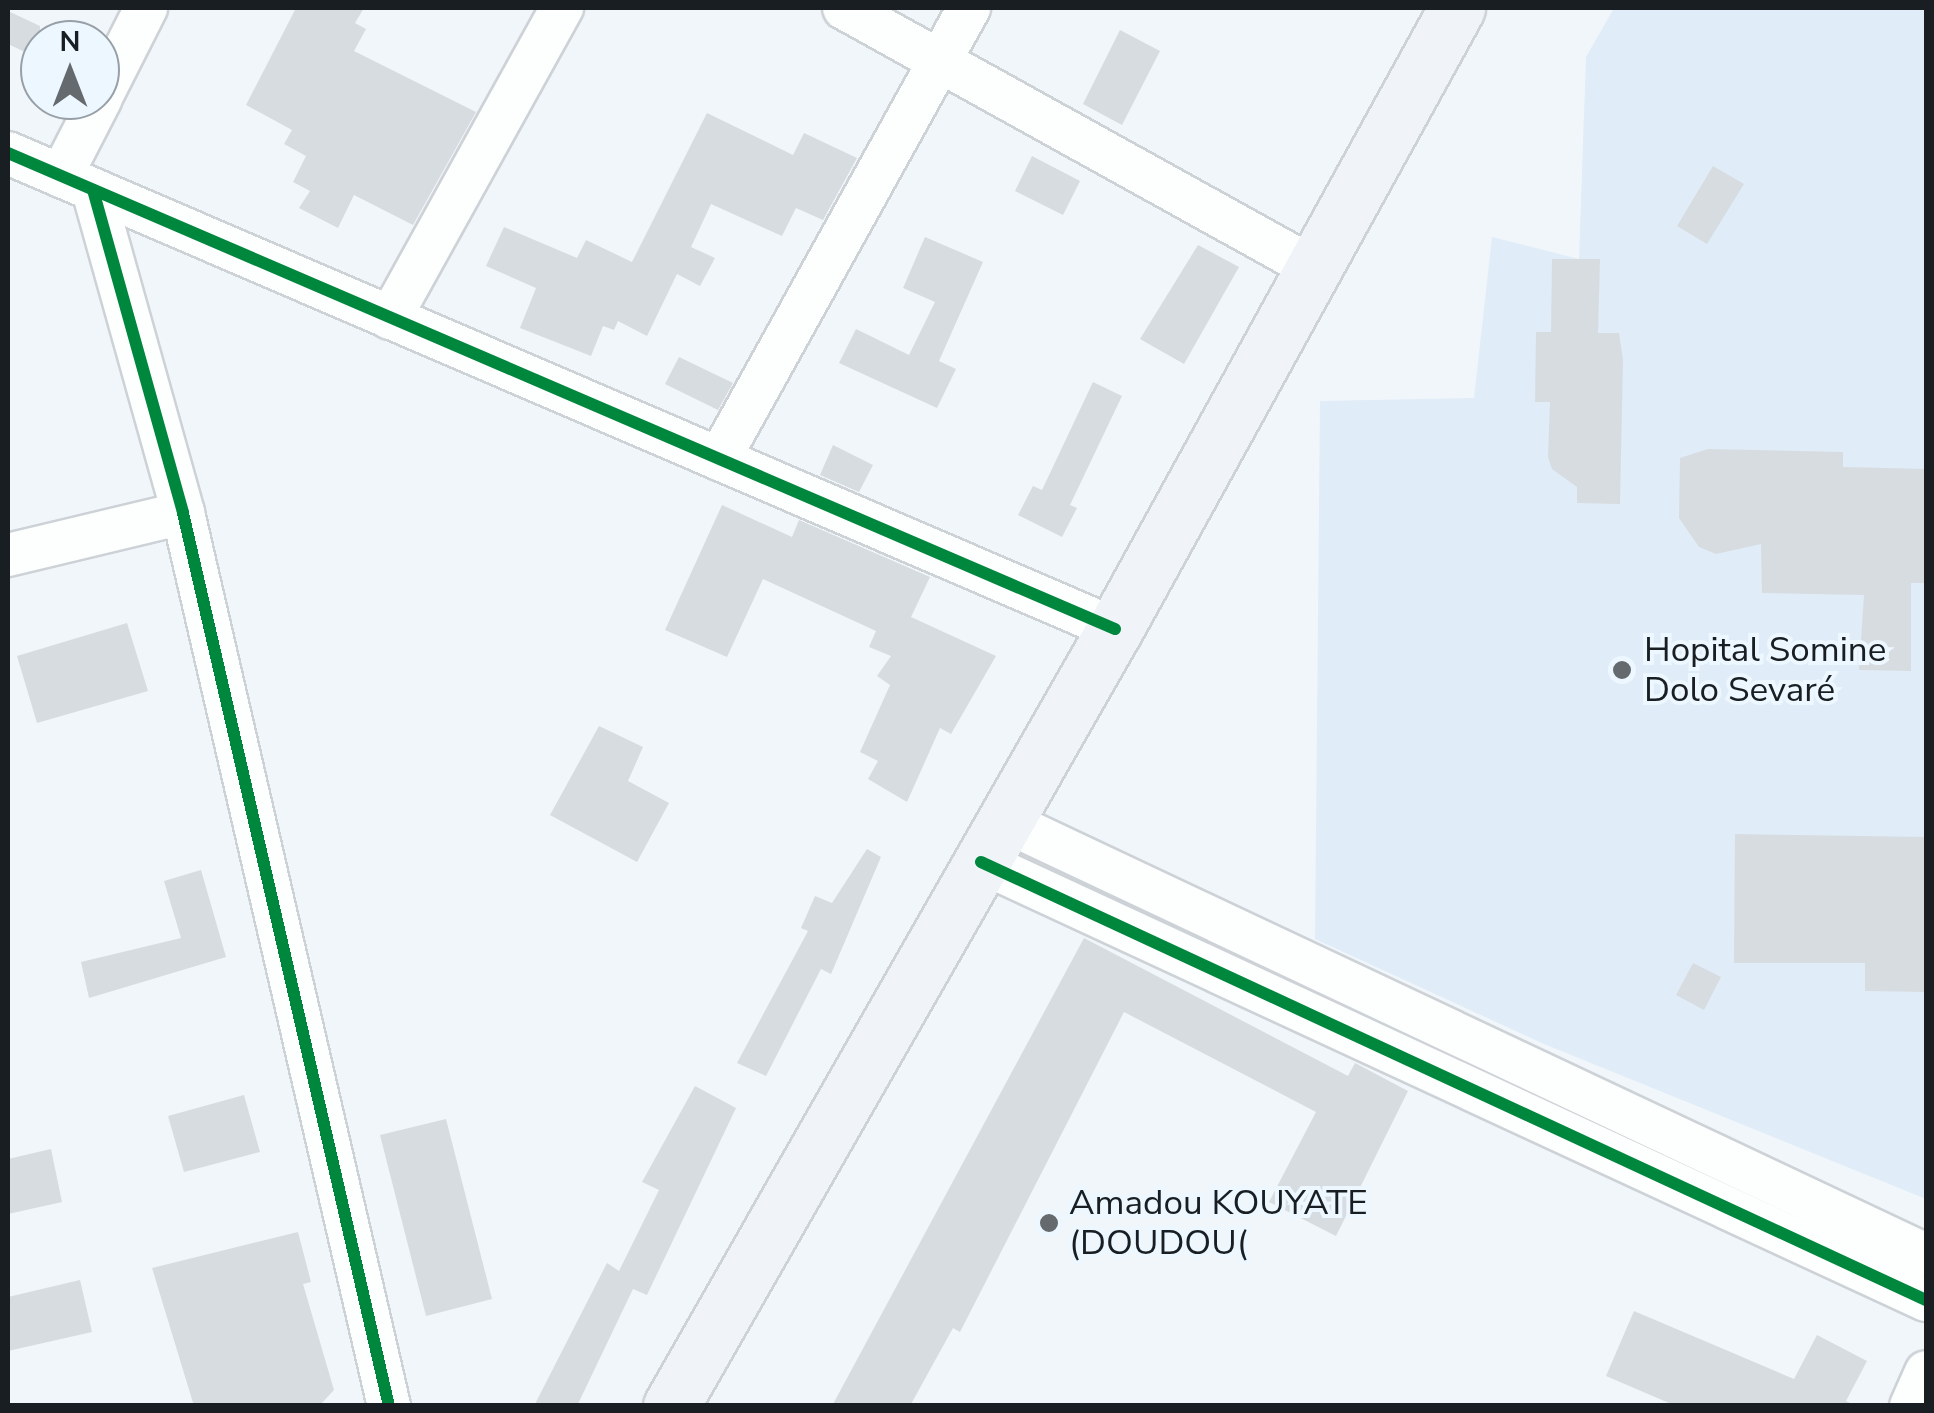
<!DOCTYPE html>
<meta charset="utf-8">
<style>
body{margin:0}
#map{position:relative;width:1934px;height:1413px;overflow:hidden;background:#f1f6fb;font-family:"Nunito Sans",sans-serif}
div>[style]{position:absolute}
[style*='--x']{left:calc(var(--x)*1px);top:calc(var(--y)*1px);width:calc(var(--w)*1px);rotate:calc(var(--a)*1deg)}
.built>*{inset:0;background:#e0ecf7}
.building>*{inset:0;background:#d7dce1}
.roads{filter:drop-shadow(2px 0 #cdd2d7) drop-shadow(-2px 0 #cdd2d7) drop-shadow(0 2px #cdd2d7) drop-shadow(0 -2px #cdd2d7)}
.minor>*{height:42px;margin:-21px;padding:0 21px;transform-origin:21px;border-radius:21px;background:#fdfefe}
.major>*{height:55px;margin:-27.5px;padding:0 27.5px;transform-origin:27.5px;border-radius:27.5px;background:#f0f4f8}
.cycleway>*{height:12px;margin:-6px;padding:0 6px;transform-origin:6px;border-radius:6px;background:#00873e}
.dots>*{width:28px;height:28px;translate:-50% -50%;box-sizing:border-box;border:5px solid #edf7ff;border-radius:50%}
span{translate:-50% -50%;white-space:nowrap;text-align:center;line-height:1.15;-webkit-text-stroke:8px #edf7ff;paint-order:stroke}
.poi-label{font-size:35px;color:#181e22}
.left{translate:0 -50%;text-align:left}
.frame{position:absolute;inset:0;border:10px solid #181e22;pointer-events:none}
.north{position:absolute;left:20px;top:20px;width:100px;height:100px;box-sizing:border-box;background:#edf7ff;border:2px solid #98a0a7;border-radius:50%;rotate:0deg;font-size:28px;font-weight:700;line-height:40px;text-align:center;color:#181e22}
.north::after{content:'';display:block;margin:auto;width:35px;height:45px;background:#646a6e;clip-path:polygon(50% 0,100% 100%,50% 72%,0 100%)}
</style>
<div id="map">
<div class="built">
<div style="clip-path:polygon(1614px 8px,1926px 8px,1926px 1199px,1544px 1044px,1315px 939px,1320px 401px,1474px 398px,1492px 237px,1579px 259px,1586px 57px)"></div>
</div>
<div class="building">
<div style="clip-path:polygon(296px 8px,364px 8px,355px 23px,366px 29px,354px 51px,476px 112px,413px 225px,354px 195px,338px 228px,299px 208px,310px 191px,293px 182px,306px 156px,284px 144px,292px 130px,246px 105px)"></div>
<div style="clip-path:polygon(8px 11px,40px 26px,40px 59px,8px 44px)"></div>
<div style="clip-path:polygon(1120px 30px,1160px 51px,1122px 125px,1083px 104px)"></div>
<div style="clip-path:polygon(707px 113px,793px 155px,804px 133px,857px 158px,823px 220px,796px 208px,782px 236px,711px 204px,691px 247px,715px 258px,700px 286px,677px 274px,647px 336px,618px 321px,614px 330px,603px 326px,591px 356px,520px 328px,536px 288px,486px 266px,504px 227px,577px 258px,586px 240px,632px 262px)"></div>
<div style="clip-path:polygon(1032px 156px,1080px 181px,1063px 215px,1015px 191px)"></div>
<div style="clip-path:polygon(1713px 166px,1744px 184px,1707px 244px,1677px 226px)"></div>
<div style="clip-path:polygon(925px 237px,983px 262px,939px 361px,956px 369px,937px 408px,839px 363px,856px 329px,909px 355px,935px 302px,903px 288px)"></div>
<div style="clip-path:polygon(1198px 245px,1239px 267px,1184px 364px,1140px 339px)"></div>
<div style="clip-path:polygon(1552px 259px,1600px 259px,1598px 333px,1619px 333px,1623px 360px,1620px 504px,1577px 503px,1577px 487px,1552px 469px,1548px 457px,1550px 402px,1535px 402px,1536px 332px,1551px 332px)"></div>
<div style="clip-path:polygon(679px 357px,733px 383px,718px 410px,665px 384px)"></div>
<div style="clip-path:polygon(1093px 382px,1122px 396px,1070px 505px,1077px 508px,1062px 537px,1018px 515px,1033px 486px,1042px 490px)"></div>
<div style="clip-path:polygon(833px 445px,873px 465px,859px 492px,820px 475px)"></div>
<div style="clip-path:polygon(1708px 449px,1843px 452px,1843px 467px,1926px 469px,1926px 583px,1911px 583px,1911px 671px,1859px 670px,1864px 595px,1762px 593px,1761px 544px,1716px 554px,1699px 547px,1679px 518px,1680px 458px)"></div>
<div style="clip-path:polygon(722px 505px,792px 537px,799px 520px,930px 577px,911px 617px,996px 656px,951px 734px,940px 728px,907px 802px,868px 779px,878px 761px,860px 752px,890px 685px,877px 676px,891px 656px,869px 647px,876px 631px,763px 579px,727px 657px,665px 630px)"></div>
<div style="clip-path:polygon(127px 623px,148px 691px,37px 723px,17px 656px)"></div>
<div style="clip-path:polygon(599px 726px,643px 747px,628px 781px,669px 803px,637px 862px,550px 815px)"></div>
<div style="clip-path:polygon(1735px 834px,1926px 837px,1926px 992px,1865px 991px,1865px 963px,1734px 963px)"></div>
<div style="clip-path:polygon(867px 849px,881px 857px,831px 974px,821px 969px,766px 1076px,737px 1063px,808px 931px,801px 928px,815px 896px,832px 903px)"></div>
<div style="clip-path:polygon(201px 870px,226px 957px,89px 998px,81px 962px,181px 938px,164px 881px)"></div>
<div style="clip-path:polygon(1084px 938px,1348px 1076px,1355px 1063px,1408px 1091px,1336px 1236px,1269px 1202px,1316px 1112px,1124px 1012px,960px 1332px,953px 1328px,910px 1406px,832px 1406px)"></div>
<div style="clip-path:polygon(1693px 963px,1721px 977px,1704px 1010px,1676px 995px)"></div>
<div style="clip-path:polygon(695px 1086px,736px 1108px,647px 1295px,633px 1289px,577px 1406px,534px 1406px,607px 1263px,619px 1271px,659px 1190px,642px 1182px)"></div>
<div style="clip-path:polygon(244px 1095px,260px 1152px,184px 1172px,168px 1116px)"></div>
<div style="clip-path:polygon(446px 1119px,492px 1299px,426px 1316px,380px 1135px)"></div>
<div style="clip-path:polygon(51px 1149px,62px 1202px,8px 1214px,8px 1159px)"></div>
<div style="clip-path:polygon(298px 1232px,311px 1282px,303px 1284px,334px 1390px,319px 1406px,194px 1406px,152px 1268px)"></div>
<div style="clip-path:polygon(80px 1280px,92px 1332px,8px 1351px,8px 1297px)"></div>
<div style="clip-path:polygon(1634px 1311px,1794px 1379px,1817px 1335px,1867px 1361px,1846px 1401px,1856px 1406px,1676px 1406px,1606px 1376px)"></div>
</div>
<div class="roads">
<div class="minor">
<div style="--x:844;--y:8;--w:538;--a:28.99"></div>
<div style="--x:100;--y:99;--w:102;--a:-63.2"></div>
<div style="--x:8;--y:153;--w:1205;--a:23.27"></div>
<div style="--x:61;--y:176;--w:85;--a:-62.8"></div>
<div style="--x:93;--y:190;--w:335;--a:74.4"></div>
<div style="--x:183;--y:513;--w:916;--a:77.01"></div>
<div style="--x:390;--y:318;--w:355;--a:-61"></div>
<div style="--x:719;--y:459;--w:516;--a:-61"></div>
<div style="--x:8;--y:555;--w:180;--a:-13.5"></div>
<div style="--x:1005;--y:821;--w:1018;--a:25.23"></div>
<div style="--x:981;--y:862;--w:1042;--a:24.87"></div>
<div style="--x:1911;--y:1406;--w:37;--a:-66"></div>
</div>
<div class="major">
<div style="--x:671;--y:1406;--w:895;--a:-60.26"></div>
<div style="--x:1115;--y:629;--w:709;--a:-61.16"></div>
</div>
</div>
<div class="cycleway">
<div style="--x:8;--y:153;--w:1205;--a:23.27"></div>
<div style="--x:93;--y:190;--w:335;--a:74.4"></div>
<div style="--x:183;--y:513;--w:916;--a:77.01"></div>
<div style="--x:981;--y:862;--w:1042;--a:24.87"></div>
</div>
<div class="dots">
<div style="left:1622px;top:670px;background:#646a6e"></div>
<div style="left:1049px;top:1223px;background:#646a6e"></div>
</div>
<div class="poi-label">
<span class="left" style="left:1644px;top:670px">Hopital Somine<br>Dolo Sevaré</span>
<span class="left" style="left:1069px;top:1223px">Amadou KOUYATE<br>(DOUDOU(</span>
</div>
<div class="frame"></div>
<div class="north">N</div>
</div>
